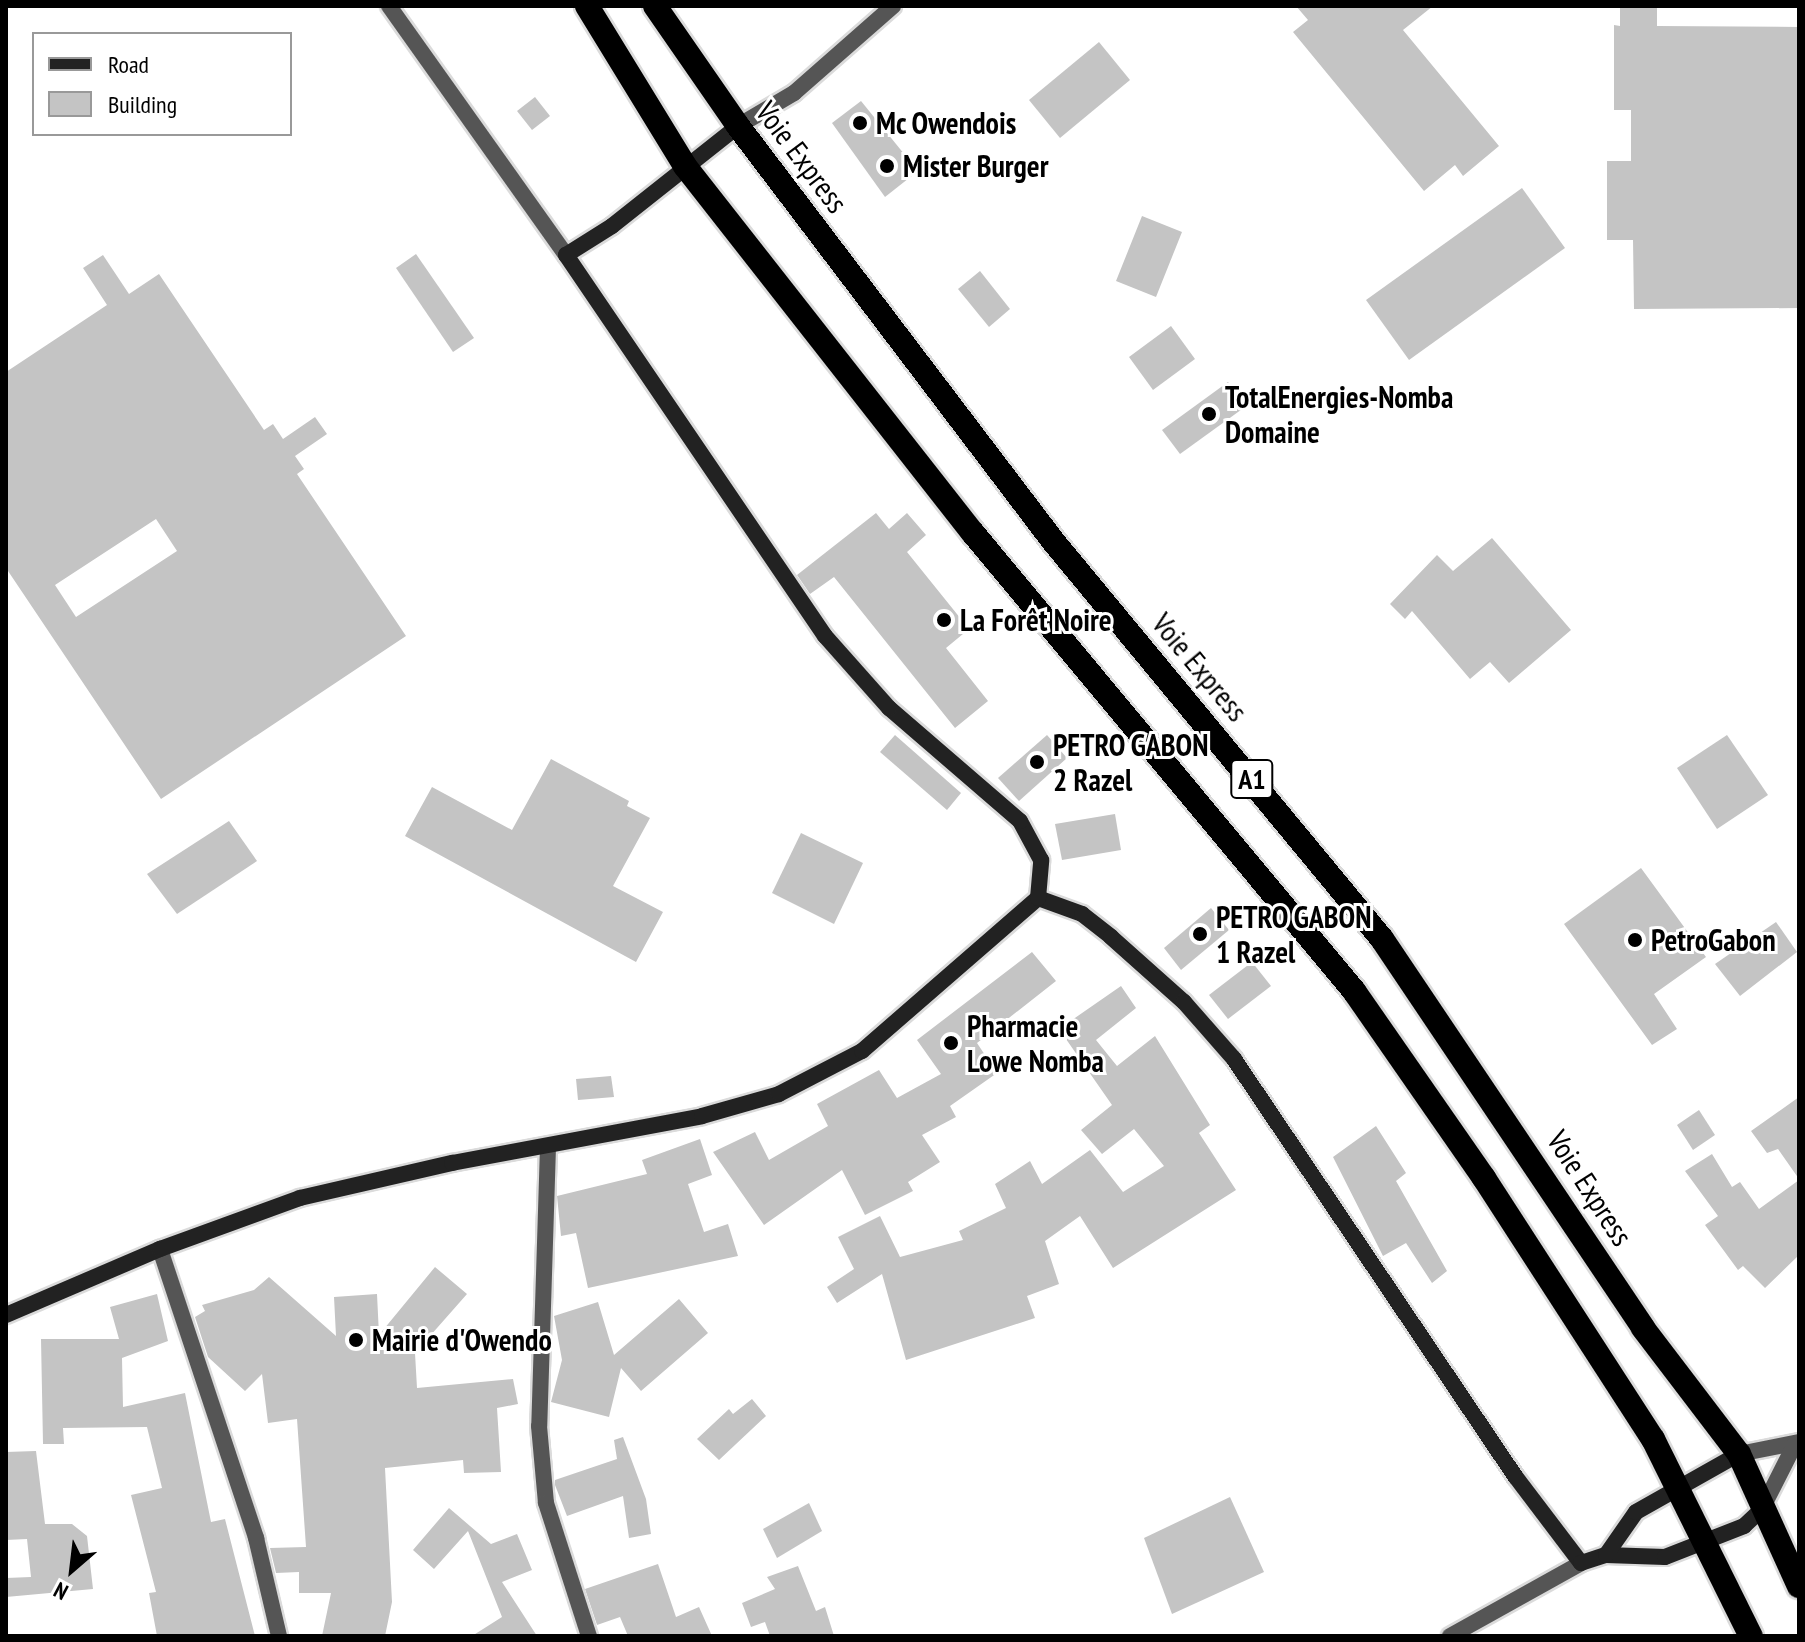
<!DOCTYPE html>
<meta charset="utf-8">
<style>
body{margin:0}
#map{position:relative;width:1805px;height:1642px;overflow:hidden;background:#fff;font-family:"PT Sans Narrow",sans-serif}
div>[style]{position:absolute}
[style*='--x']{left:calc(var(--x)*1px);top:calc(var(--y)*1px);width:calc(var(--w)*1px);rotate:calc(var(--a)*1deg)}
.building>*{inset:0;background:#c4c4c4}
.roads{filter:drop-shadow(2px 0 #dbdbdb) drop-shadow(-2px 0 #dbdbdb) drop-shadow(0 2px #dbdbdb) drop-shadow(0 -2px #dbdbdb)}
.street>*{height:16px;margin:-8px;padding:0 8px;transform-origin:8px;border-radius:8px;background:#555}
.secondary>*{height:16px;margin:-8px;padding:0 8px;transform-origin:8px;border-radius:8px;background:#222}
.highway>*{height:24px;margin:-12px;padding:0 12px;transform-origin:12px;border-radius:12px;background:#000}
.dots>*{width:22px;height:22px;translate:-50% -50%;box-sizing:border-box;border:4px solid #fff;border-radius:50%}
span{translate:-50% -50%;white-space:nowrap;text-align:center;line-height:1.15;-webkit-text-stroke:6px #fff;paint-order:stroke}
.shield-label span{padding:2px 6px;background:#fff;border:2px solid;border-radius:6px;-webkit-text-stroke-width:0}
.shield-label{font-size:28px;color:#000;font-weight:700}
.poi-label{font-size:30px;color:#000;font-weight:700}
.left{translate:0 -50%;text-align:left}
.street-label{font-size:30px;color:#000}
.frame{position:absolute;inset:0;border:8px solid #000;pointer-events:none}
.legend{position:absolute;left:32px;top:32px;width:260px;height:104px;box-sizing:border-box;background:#fff;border:2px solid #999;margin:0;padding:10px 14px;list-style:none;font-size:24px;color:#000}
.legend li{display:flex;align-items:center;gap:16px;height:40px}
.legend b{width:40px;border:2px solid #999}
.north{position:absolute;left:32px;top:1530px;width:80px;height:80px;-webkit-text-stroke:6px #fff;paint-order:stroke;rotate:208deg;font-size:22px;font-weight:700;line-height:32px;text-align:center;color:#000}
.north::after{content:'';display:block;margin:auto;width:28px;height:36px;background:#000;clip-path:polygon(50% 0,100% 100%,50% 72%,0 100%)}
</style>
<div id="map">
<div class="building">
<div style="clip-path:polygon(1296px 6px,1433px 6px,1403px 30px,1499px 146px,1463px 176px,1455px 165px,1424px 191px,1293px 32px,1308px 20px)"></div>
<div style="clip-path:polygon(1620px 6px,1657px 6px,1657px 26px,1799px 27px,1799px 308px,1634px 309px,1633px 240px,1607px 240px,1607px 161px,1631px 161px,1631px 110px,1614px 110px,1614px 25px,1620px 26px)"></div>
<div style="clip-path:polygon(1099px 42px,1130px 80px,1060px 138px,1029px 100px)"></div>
<div style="clip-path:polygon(535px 97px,550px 116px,532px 130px,517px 111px)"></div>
<div style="clip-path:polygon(861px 101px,918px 171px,885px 197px,832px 123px)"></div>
<div style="clip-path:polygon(1522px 188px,1565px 248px,1409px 360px,1366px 300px)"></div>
<div style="clip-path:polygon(1142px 216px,1182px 232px,1156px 297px,1116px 281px)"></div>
<div style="clip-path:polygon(416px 254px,474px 338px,453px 352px,396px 268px)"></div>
<div style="clip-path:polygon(evenodd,103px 255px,129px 294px,159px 274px,264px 430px,273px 424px,283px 439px,315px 417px,327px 434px,295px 456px,304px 469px,297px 474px,406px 636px,161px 799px,6px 568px,6px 372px,107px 305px,83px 268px,103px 255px,156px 519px,177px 551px,76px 617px,55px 585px,156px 519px)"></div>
<div style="clip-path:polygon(980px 271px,1010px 309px,989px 327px,958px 289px)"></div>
<div style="clip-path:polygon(1171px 326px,1195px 359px,1153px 390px,1129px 357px)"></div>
<div style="clip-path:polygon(1228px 382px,1245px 407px,1180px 454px,1162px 430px)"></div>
<div style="clip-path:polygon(876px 513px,889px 529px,907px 513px,926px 535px,907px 552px,969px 629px,946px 648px,988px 701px,955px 728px,834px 577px,810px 594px,797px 575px)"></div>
<div style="clip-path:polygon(1492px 538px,1571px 630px,1509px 683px,1490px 662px,1470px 679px,1412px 611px,1405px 619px,1390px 604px,1437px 555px,1453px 571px)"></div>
<div style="clip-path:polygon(895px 735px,961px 793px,947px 810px,880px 752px)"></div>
<div style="clip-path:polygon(1047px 735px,1067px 758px,1019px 801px,998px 778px)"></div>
<div style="clip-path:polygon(1727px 735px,1768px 795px,1717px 829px,1677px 768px)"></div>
<div style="clip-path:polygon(551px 759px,629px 801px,627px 806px,650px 818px,613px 886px,663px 912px,636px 962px,405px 836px,432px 787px,512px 830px)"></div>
<div style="clip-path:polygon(1115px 814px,1121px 850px,1062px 860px,1055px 824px)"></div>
<div style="clip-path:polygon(229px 821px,257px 861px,177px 914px,147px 874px)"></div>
<div style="clip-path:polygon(801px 833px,863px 863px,834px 924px,772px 893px)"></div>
<div style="clip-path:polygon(1641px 868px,1706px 957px,1654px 994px,1677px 1029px,1652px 1045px,1564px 924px)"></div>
<div style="clip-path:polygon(1211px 908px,1229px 930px,1181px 970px,1164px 948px)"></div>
<div style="clip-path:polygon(1776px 922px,1797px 952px,1740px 996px,1715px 964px)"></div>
<div style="clip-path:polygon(1032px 952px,1056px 981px,977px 1043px,997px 1073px,950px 1106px,956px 1117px,922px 1135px,940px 1162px,908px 1182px,913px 1191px,865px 1215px,842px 1170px,764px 1225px,713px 1152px,755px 1132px,769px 1160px,828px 1126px,817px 1104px,879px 1070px,897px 1098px,941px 1074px,917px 1040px)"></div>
<div style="clip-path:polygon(1252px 962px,1271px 986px,1228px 1019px,1209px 995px)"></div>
<div style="clip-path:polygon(1121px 986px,1136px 1008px,1096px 1040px,1117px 1066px,1155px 1036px,1210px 1125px,1199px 1133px,1236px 1190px,1113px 1268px,1080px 1216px,1045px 1241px,1059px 1284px,1027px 1296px,1035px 1318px,906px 1360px,882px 1274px,837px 1303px,827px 1287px,854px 1269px,838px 1237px,880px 1216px,900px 1257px,963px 1240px,959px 1231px,1006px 1208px,995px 1184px,1030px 1161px,1042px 1184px,1090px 1150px,1123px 1192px,1164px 1166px,1134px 1129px,1102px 1154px,1081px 1130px,1112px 1105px,1059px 1029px)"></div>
<div style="clip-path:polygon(611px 1076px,614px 1097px,578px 1100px,576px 1079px)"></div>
<div style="clip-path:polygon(1799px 1097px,1799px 1179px,1778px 1149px,1767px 1153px,1751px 1131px)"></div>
<div style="clip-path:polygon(1699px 1110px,1715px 1135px,1693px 1150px,1677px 1125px)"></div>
<div style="clip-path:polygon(1376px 1126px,1406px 1173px,1396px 1181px,1447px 1271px,1432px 1283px,1406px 1243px,1383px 1256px,1333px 1157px)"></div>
<div style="clip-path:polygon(700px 1139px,712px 1175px,688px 1184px,704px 1232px,728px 1224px,738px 1256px,588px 1288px,576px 1233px,561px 1236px,557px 1196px,647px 1174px,642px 1160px)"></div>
<div style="clip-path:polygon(1712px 1154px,1732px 1187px,1740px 1182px,1759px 1209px,1799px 1180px,1799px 1255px,1765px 1288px,1743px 1266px,1738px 1270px,1705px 1225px,1718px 1216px,1685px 1171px)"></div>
<div style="clip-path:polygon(435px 1267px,467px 1294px,415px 1353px,417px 1388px,513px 1379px,518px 1404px,497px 1408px,501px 1472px,464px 1473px,463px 1460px,385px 1468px,392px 1602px,385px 1636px,322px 1636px,331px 1593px,299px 1593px,299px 1572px,276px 1573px,270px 1548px,306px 1547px,297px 1419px,268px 1423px,262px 1374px,245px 1391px,208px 1357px,195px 1317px,205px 1311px,202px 1305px,254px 1290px,269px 1277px,336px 1336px,334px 1297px,377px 1294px,379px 1335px)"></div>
<div style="clip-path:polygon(157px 1294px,168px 1341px,122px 1358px,123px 1407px,185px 1393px,211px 1522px,225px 1519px,255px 1636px,157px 1636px,149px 1593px,156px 1592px,131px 1495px,162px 1488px,147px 1427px,63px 1428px,64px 1444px,43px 1444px,41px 1339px,119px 1339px,110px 1307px)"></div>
<div style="clip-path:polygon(679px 1299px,708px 1333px,641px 1391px,621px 1368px,609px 1417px,551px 1402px,562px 1360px,554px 1316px,598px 1302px,614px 1355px)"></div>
<div style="clip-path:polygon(752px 1399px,766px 1416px,719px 1460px,697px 1439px,729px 1409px,733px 1414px)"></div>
<div style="clip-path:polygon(623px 1437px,646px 1499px,651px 1534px,629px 1538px,623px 1496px,567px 1516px,555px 1485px,555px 1480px,617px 1459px,614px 1440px)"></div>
<div style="clip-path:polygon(36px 1451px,45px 1524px,72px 1524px,87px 1536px,93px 1589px,6px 1597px,6px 1578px,31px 1577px,27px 1539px,6px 1540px,6px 1452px)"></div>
<div style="clip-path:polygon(1230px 1497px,1264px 1572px,1172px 1614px,1144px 1538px)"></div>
<div style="clip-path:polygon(809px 1503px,822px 1531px,777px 1558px,763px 1529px)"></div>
<div style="clip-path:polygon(449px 1508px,491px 1544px,517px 1534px,532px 1570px,502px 1582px,537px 1636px,472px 1636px,502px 1617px,468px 1531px,434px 1569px,413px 1550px)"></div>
<div style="clip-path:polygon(658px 1564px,676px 1617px,699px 1607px,712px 1636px,628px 1636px,620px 1617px,597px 1625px,585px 1589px)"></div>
<div style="clip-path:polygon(798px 1566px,816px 1611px,825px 1607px,834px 1636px,770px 1636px,765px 1622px,751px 1627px,742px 1603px,775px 1589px,767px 1577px)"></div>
</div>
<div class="roads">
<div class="street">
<div style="--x:389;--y:6;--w:305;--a:54.6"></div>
<div style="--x:738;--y:126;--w:65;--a:-30.5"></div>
<div style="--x:794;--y:93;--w:132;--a:-41.3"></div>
<div style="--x:548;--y:1147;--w:279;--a:91.8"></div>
<div style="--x:539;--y:1426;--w:77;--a:84.8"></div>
<div style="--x:546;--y:1503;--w:140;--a:72.1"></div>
<div style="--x:160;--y:1249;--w:305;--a:71.6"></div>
<div style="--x:256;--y:1538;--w:101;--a:76.8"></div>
<div style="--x:1739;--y:1454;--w:61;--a:-11.3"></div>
<div style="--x:1762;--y:1509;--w:73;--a:-63.1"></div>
<div style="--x:1450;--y:1636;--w:150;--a:-29.1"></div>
</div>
<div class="secondary">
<div style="--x:1038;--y:898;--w:47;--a:20"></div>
<div style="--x:1082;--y:914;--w:37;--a:38"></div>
<div style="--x:1111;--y:937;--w:98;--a:41.7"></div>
<div style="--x:1184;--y:1002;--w:76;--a:48.7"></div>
<div style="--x:1234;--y:1059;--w:503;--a:56.03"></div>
<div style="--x:1515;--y:1476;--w:109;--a:52.8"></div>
<div style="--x:1581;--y:1563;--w:26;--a:-18"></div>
<div style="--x:1606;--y:1555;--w:59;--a:1.9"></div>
<div style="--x:1665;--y:1557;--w:85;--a:-21.4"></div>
<div style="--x:1744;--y:1526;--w:25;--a:-43"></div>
<div style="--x:6;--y:1315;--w:168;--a:-23.2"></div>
<div style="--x:160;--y:1249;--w:149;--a:-20"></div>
<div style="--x:300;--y:1198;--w:156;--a:-13"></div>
<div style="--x:452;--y:1163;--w:254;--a:-10.6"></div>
<div style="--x:702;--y:1116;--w:80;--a:-15.9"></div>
<div style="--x:779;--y:1094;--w:93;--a:-27.4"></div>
<div style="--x:862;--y:1051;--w:233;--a:-41"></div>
<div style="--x:1038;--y:898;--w:38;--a:-85"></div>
<div style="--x:1041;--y:860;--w:44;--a:-118.3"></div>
<div style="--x:1020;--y:821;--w:173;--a:-139.2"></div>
<div style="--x:889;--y:708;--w:96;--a:-131.6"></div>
<div style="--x:825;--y:636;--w:461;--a:-124.2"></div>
<div style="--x:566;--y:255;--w:54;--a:-32.2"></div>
<div style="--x:612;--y:226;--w:161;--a:-38.4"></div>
<div style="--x:1606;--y:1555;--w:52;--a:-55.1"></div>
<div style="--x:1636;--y:1512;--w:118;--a:-29.4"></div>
</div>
<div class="highway">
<div style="--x:587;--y:6;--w:188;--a:58.5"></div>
<div style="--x:685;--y:166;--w:467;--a:51.9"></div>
<div style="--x:973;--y:533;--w:596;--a:50.24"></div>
<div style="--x:1354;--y:991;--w:228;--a:55.2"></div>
<div style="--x:1484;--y:1178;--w:311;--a:57.1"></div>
<div style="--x:1653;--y:1439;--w:220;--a:63.6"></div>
<div style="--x:655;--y:6;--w:146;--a:55.3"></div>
<div style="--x:738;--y:126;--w:521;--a:52.8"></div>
<div style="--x:1053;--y:541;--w:516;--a:50.42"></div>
<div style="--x:1382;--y:939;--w:468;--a:56.1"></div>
<div style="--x:1643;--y:1328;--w:158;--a:52.7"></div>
<div style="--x:1739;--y:1454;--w:145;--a:65.6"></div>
</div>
</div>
<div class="dots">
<div style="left:860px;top:123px;background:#000"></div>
<div style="left:887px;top:166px;background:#000"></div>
<div style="left:1209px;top:414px;background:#000"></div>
<div style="left:944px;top:620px;background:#000"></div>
<div style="left:1037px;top:762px;background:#000"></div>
<div style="left:1200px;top:934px;background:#000"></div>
<div style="left:1635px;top:940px;background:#000"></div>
<div style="left:951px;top:1043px;background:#000"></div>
<div style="left:356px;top:1340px;background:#000"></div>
</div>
<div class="shield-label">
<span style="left:1252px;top:779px">A1</span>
</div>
<div class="poi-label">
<span class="left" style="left:876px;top:123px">Mc Owendois</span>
<span class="left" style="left:903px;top:166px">Mister Burger</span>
<span class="left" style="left:1225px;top:414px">TotalEnergies-Nomba<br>Domaine</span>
<span class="left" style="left:960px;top:620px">La Forêt Noire</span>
<span class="left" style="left:1053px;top:762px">PETRO GABON<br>2 Razel</span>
<span class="left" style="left:1216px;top:934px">PETRO GABON<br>1 Razel</span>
<span class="left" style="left:1651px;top:940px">PetroGabon</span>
<span class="left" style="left:967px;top:1043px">Pharmacie<br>Lowe Nomba</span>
<span class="left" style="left:372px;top:1340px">Mairie d'Owendo</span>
</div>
<div class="street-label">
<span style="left:802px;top:157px;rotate:53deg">Voie Express</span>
<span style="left:1200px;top:667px;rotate:50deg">Voie Express</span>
<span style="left:1590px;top:1188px;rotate:57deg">Voie Express</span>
</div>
<div class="frame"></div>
<ul class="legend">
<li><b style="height:10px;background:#222"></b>Road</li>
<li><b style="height:22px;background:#c4c4c4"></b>Building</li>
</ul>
<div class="north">N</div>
</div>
